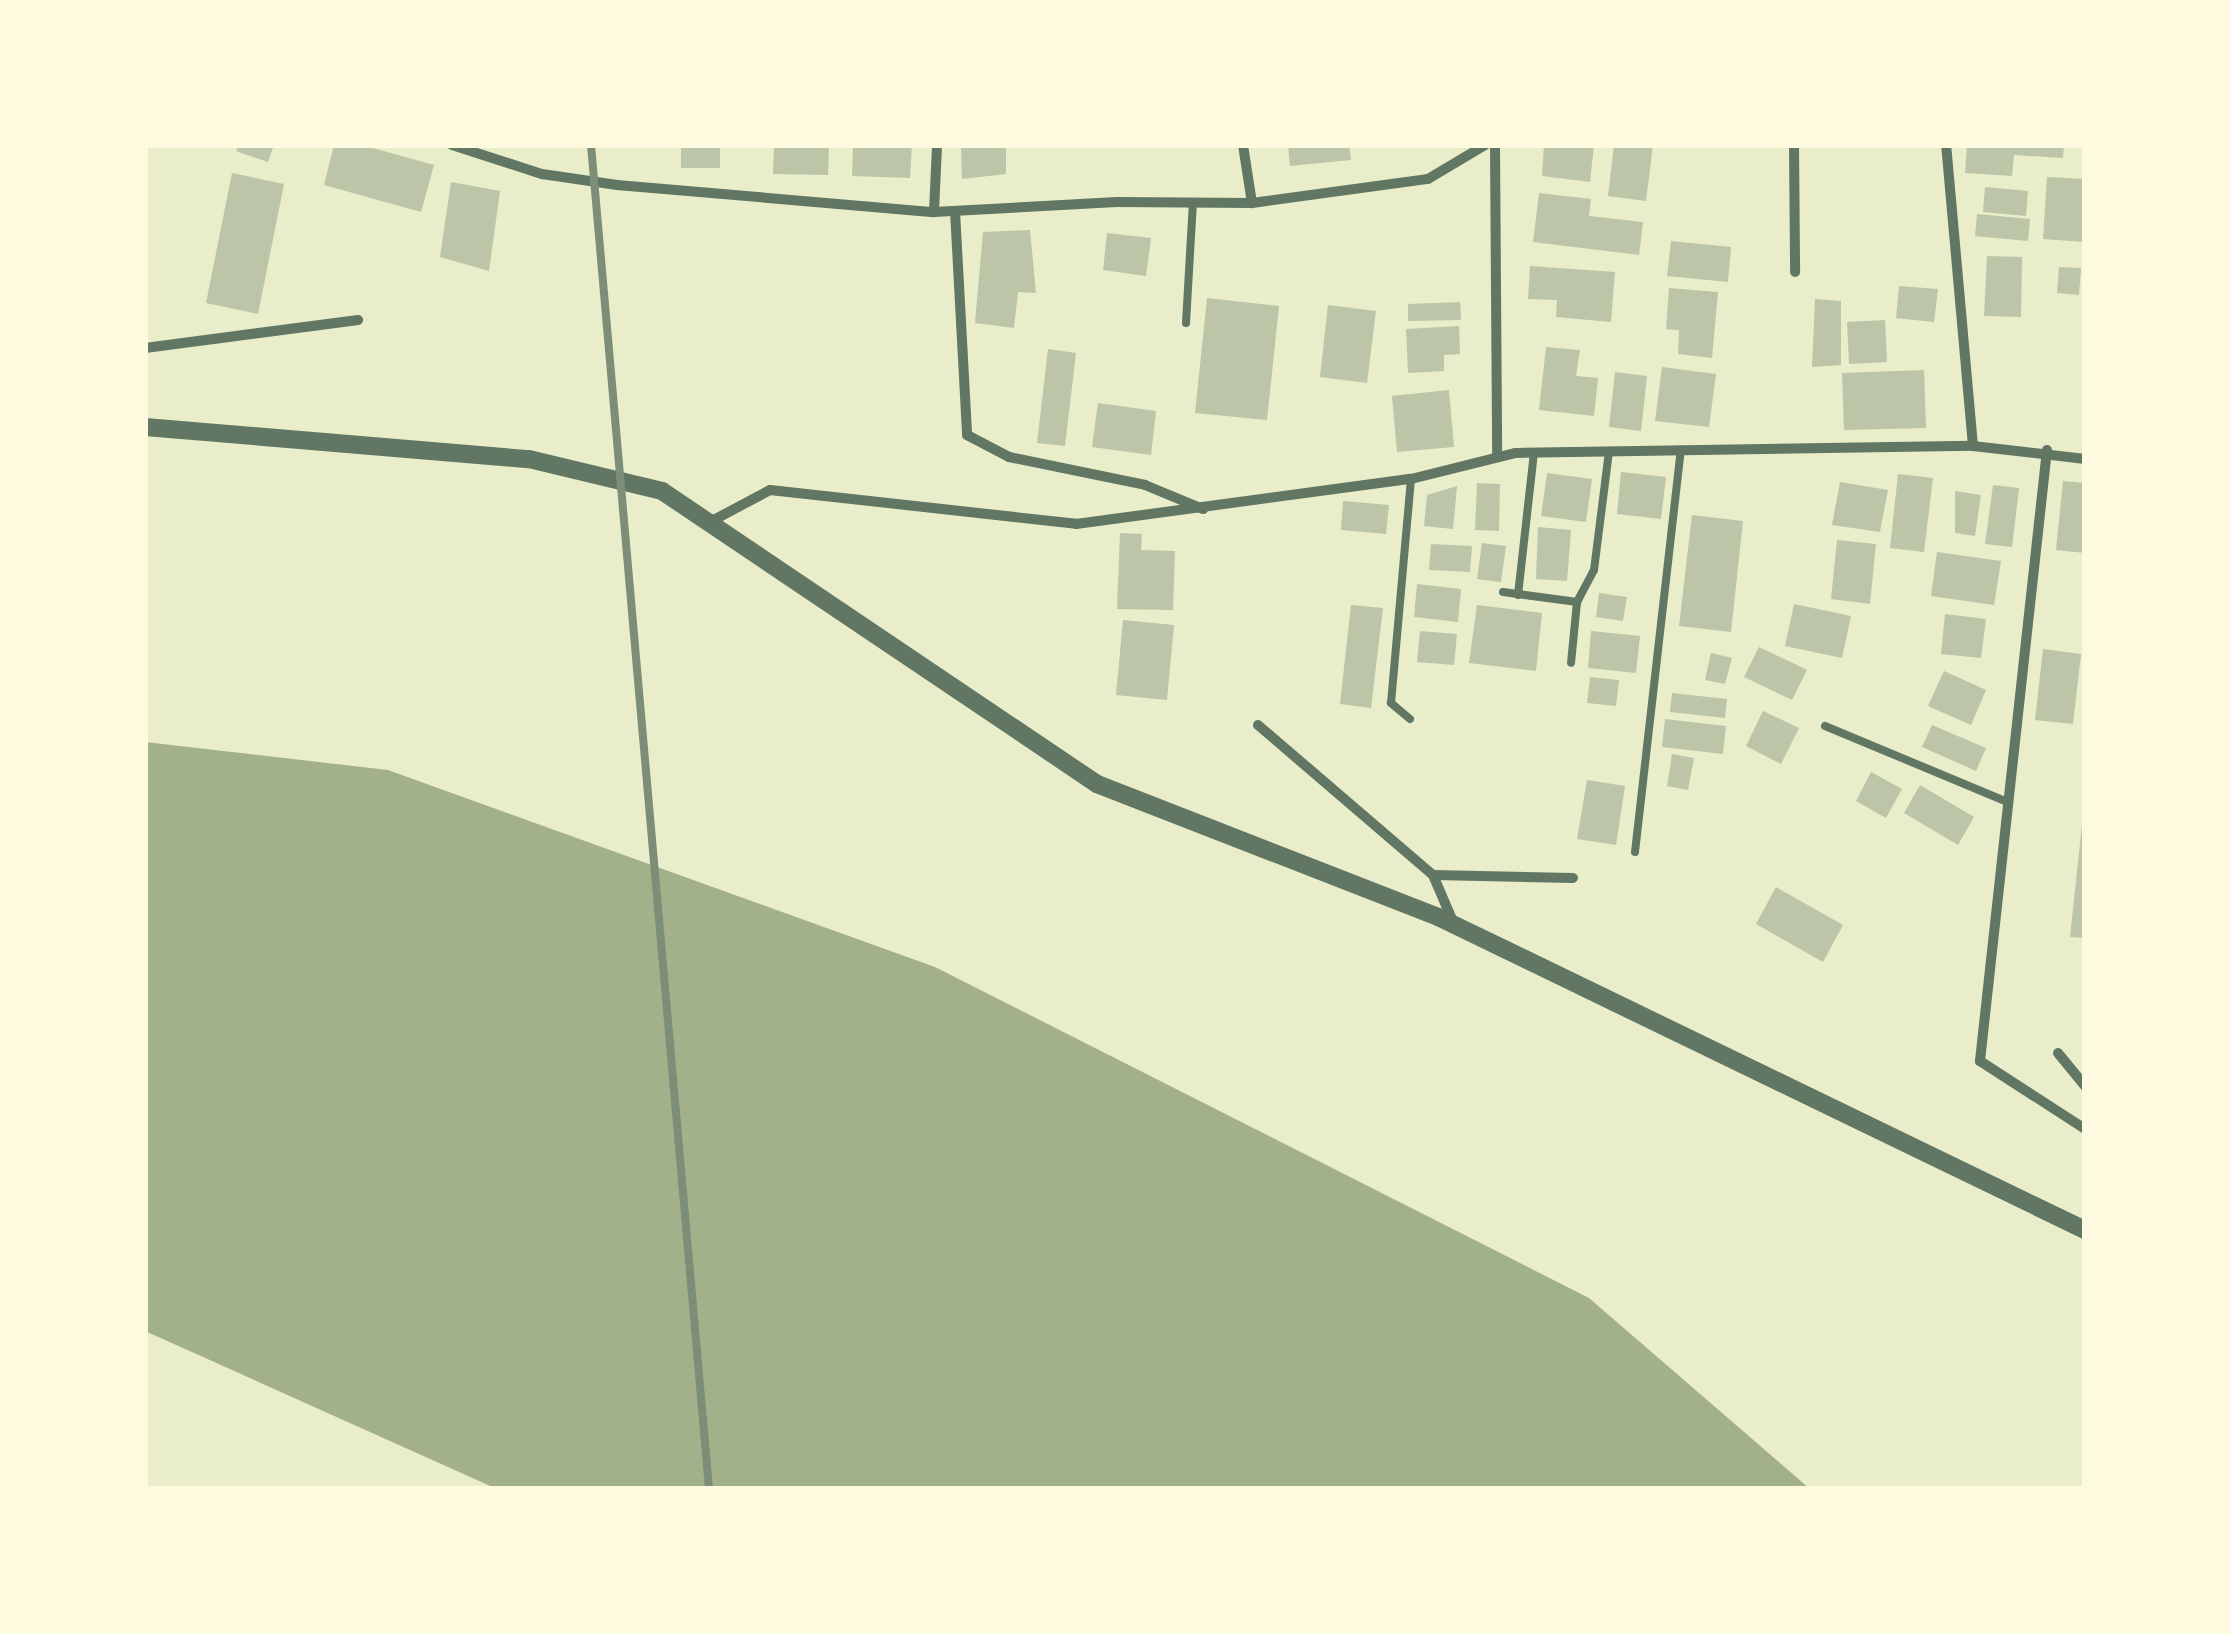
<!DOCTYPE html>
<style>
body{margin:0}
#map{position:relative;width:2230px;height:1634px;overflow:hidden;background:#e9edc9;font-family:Quicksand,sans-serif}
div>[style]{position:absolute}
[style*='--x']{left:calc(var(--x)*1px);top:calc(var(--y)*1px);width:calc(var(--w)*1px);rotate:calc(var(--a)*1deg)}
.water>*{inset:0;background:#a3b18a}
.building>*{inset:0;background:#bcc5a7}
.service>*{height:8px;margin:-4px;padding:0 4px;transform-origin:4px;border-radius:4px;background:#617663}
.minor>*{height:10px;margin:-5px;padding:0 5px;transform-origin:5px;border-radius:5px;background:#617663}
.tertiary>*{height:18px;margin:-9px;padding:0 9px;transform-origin:9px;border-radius:9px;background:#617663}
.rail>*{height:8px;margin:-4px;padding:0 4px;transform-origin:4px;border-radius:4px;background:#7c8e77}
span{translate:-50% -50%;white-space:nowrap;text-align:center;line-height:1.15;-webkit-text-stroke:10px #fefae0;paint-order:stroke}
.frame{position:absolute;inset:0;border:148px solid #fefae0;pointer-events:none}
</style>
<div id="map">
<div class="water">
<div style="clip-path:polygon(145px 742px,388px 770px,935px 967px,1589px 1298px,1810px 1489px,497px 1489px,145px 1331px)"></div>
</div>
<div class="building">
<div style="clip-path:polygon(239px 145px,274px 145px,268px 162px,236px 151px)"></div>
<div style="clip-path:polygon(334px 145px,362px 145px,434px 165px,421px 212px,324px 185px)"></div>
<div style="clip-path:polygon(681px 145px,720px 145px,720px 168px,681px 168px)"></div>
<div style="clip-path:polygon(774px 145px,829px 145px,828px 175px,773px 174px)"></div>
<div style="clip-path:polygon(853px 145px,912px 145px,910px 178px,852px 176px)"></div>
<div style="clip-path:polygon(961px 145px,1006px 145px,1006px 174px,962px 179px)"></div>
<div style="clip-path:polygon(1288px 145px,1349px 145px,1351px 160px,1290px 166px)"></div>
<div style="clip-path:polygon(1544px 145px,1594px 145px,1590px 182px,1542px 176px)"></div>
<div style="clip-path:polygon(1614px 145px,1653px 145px,1646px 201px,1608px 196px)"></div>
<div style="clip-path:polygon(1967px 145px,2064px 145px,2063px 158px,2014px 155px,2012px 176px,1965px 173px)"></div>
<div style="clip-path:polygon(232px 173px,284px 184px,258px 314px,206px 303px)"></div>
<div style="clip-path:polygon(2047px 177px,2085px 179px,2085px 242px,2043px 239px)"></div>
<div style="clip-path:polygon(451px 182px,500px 191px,489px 271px,440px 257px)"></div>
<div style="clip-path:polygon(1985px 187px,2028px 191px,2026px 216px,1983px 212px)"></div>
<div style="clip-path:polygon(1539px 193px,1591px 199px,1589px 216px,1643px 222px,1639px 255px,1533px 242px)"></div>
<div style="clip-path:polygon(1977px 214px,2030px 219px,2028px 241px,1975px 236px)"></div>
<div style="clip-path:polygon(1030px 230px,1036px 293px,1018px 292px,1014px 328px,975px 323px,983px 232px)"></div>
<div style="clip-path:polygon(1107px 233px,1151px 238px,1146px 276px,1103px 270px)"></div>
<div style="clip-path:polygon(1671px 241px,1731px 247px,1728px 282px,1667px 276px)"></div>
<div style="clip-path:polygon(1987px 256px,2022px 257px,2021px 317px,1984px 316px)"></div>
<div style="clip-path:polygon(1530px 266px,1615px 272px,1611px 322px,1556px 317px,1557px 300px,1528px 299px)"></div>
<div style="clip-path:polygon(2059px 267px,2081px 268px,2079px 295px,2057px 293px)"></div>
<div style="clip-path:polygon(1899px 286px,1938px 289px,1934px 322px,1896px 318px)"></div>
<div style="clip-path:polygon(1669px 288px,1718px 292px,1712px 358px,1678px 354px,1679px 330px,1666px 329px)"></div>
<div style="clip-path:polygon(1207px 298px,1279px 306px,1267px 420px,1195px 413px)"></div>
<div style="clip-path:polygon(1815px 299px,1841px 301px,1841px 365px,1812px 367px)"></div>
<div style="clip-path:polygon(1460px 302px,1461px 320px,1408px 321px,1408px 304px)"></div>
<div style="clip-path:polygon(1328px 305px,1376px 311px,1367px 383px,1320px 377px)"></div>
<div style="clip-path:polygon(1885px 320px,1887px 362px,1849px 364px,1847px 322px)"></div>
<div style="clip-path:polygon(1459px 326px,1460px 354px,1444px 355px,1444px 371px,1408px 373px,1406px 329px)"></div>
<div style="clip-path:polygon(1546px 347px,1580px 350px,1576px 376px,1598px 378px,1594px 416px,1539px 410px)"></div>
<div style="clip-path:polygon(1048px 349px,1076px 353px,1065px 446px,1037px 443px)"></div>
<div style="clip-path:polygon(1662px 367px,1716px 374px,1709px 427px,1655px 421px)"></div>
<div style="clip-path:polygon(1924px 370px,1926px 428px,1844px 430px,1842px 373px)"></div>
<div style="clip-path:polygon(1615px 372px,1647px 376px,1641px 431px,1609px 427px)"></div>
<div style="clip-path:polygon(1449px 390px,1454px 447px,1397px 452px,1392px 396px)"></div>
<div style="clip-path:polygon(1098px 403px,1156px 411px,1151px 455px,1092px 447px)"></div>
<div style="clip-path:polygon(1621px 472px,1666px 477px,1661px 519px,1617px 514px)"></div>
<div style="clip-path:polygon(1547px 473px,1592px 479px,1586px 522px,1541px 516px)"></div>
<div style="clip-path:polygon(1898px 474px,1933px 478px,1924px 552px,1890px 548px)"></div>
<div style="clip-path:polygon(2063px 481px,2085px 483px,2085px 553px,2056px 550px)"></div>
<div style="clip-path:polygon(1840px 482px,1888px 490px,1880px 532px,1832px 525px)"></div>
<div style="clip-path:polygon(1477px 483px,1500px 484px,1499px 531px,1475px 530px)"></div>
<div style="clip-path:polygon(1993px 485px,2019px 488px,2012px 547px,1985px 544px)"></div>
<div style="clip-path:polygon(1457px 486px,1453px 529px,1424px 526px,1427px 495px)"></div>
<div style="clip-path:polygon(1955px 491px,1981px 495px,1975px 536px,1955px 533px)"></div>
<div style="clip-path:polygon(1343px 501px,1389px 505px,1386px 534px,1341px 530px)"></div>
<div style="clip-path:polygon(1692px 515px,1743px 521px,1731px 632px,1679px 626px)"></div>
<div style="clip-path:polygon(1538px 527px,1571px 530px,1567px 581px,1536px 579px)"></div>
<div style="clip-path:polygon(1120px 533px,1142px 534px,1141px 550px,1175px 551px,1173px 610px,1117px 609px)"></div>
<div style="clip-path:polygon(1837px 540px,1876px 544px,1870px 604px,1831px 599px)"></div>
<div style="clip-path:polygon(1482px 543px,1506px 546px,1501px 582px,1477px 579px)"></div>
<div style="clip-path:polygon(1431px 544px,1472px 546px,1470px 572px,1429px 570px)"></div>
<div style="clip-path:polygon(1937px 552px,2001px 561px,1994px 605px,1931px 596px)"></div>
<div style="clip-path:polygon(1417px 584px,1461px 589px,1458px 622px,1414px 617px)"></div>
<div style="clip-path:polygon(1599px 593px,1627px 597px,1623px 621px,1596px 617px)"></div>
<div style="clip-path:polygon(1794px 604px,1851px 616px,1842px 658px,1785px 646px)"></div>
<div style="clip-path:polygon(1351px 605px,1383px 608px,1371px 708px,1340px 704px)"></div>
<div style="clip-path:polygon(1477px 605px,1542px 613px,1536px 671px,1469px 663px)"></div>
<div style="clip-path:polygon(1945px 614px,1986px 619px,1981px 658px,1941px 654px)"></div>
<div style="clip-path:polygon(1123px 620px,1174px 625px,1167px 700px,1116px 695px)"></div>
<div style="clip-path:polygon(1420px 631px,1457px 634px,1454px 665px,1417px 662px)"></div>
<div style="clip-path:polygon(1591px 631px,1640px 636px,1636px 673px,1588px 668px)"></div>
<div style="clip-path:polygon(1759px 647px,1807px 670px,1792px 700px,1744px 677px)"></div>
<div style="clip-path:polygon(2043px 649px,2081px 654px,2073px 724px,2035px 720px)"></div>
<div style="clip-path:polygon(1711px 653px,1732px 658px,1725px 684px,1705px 680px)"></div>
<div style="clip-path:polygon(1944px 671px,1986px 690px,1971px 725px,1928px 706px)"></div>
<div style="clip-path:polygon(1590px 677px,1619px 680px,1616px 706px,1587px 703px)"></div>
<div style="clip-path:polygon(1672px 693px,1727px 699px,1725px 718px,1670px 712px)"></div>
<div style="clip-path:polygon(1763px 711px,1799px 728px,1781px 764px,1746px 746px)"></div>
<div style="clip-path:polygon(1665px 719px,1726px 726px,1723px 754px,1662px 747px)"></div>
<div style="clip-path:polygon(1932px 725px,1986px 748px,1976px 771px,1922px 747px)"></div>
<div style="clip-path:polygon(1672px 754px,1694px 758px,1688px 790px,1667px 786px)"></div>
<div style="clip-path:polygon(1871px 772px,1902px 789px,1886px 818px,1856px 801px)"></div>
<div style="clip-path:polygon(1587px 780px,1625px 786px,1616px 845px,1577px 839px)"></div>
<div style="clip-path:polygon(1920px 785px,1974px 817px,1958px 845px,1904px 813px)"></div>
<div style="clip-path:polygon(2082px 825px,2085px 825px,2085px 938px,2070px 937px)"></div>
<div style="clip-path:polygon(1776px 887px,1843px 925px,1823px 962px,1756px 924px)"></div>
</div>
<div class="service">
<div style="--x:1186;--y:323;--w:120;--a:-86.7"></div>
<div style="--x:1503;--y:592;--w:75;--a:7.7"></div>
<div style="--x:1577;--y:602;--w:61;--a:95.6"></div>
<div style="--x:1518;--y:595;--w:143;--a:-83.6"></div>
<div style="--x:1577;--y:602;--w:36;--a:-62"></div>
<div style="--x:1594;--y:570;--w:120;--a:-82.8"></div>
<div style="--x:1410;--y:719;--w:25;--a:-140"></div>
<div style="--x:1391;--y:703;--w:225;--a:-84.9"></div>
<div style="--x:1825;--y:726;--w:195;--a:22.6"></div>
<div style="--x:1635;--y:852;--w:405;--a:-83.5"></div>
</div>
<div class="minor">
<div style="--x:452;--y:145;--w:95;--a:17.9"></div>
<div style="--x:542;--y:174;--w:76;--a:8.3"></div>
<div style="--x:617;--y:185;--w:318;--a:4.9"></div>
<div style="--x:934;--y:212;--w:183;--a:-3.1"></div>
<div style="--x:1117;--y:202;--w:135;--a:0.4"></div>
<div style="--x:1252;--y:203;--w:178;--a:-7.8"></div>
<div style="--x:1428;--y:179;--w:66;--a:-30.8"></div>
<div style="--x:1243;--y:145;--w:59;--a:81.2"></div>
<div style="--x:1495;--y:145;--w:311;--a:89.6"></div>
<div style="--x:1794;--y:145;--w:127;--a:89.5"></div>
<div style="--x:955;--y:211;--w:224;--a:86.9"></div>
<div style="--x:967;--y:435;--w:47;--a:27.6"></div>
<div style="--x:1009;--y:457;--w:139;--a:11.6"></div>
<div style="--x:1145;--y:485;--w:63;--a:22.5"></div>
<div style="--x:934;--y:212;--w:67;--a:-87.4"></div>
<div style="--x:145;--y:348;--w:215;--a:-7.5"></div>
<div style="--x:1973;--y:446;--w:113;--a:6.6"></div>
<div style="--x:2047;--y:450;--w:615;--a:96.26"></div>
<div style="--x:1980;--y:1061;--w:125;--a:32.9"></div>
<div style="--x:708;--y:523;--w:70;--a:-28"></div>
<div style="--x:770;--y:490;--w:308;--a:6.3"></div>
<div style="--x:1076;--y:524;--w:338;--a:-7.7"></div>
<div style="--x:1411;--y:479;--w:107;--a:-14"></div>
<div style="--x:1515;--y:453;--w:458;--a:-0.9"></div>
<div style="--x:1973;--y:446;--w:302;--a:-95.1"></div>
<div style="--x:1258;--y:725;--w:230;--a:40.6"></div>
<div style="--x:1433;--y:875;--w:53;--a:66.8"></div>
<div style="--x:1433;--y:875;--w:140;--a:1.2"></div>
<div style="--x:2058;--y:1053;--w:43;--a:50.7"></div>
</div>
<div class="tertiary">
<div style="--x:145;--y:427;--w:385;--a:4.8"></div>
<div style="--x:529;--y:459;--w:137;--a:13.5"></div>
<div style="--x:662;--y:491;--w:524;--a:33.96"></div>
<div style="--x:1097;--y:784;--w:366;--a:21.3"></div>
<div style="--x:1438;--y:917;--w:719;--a:25.82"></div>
</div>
<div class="rail">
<div style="--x:591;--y:145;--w:1349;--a:84.98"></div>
</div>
<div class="frame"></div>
</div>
